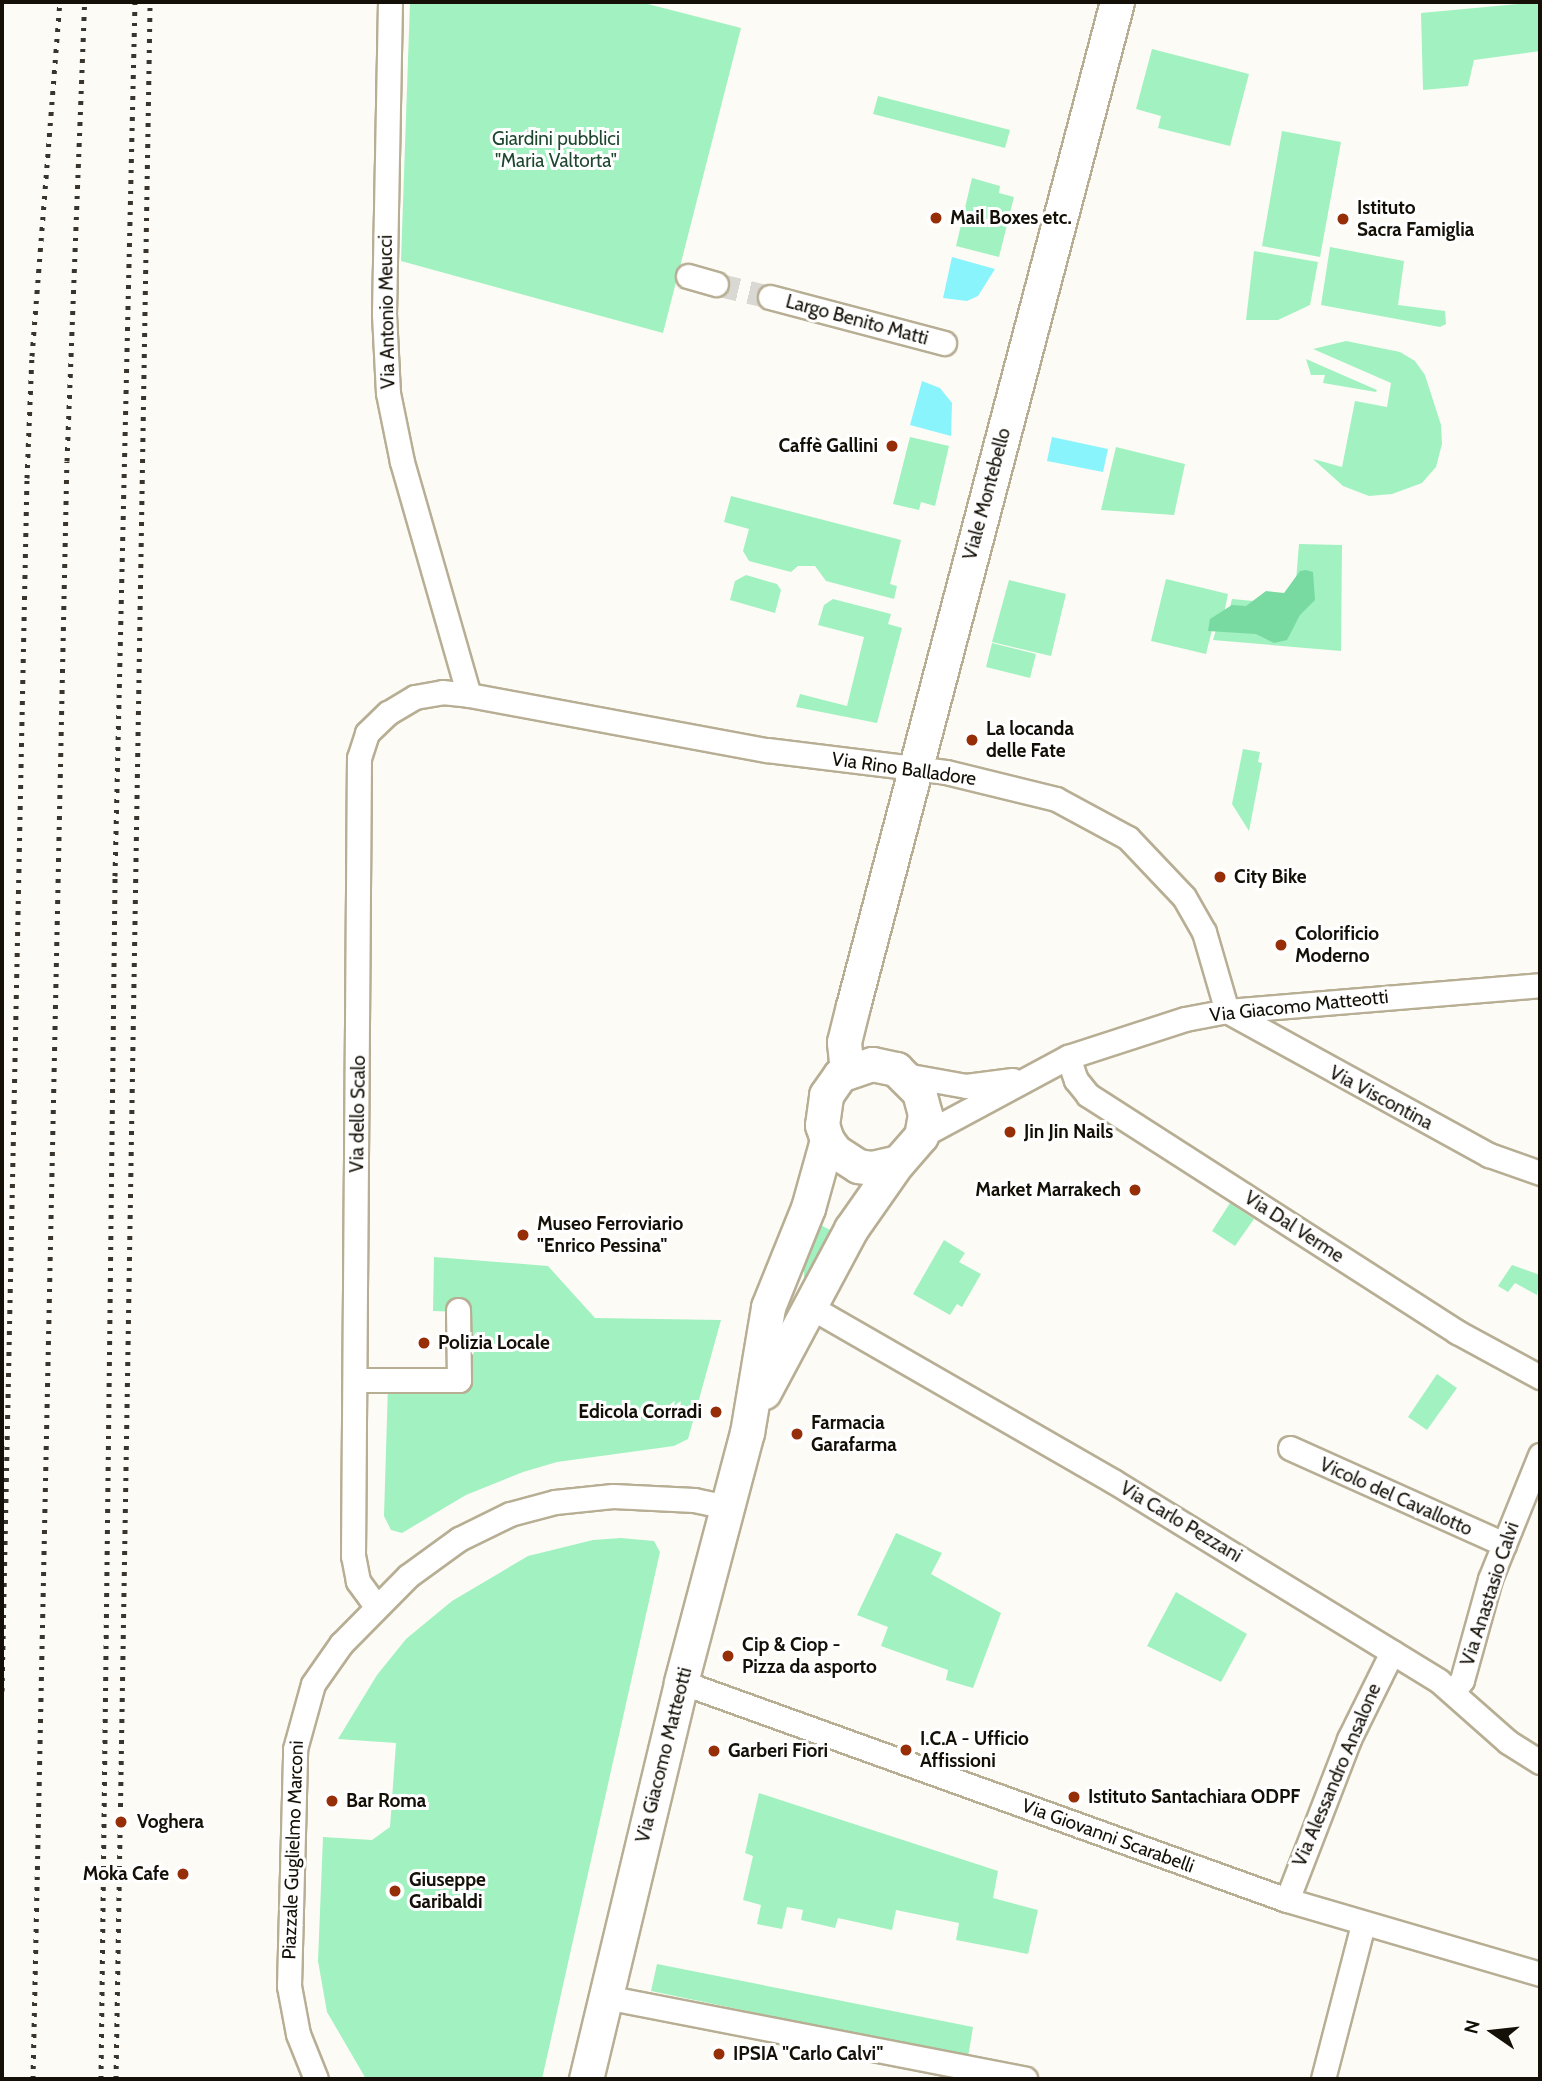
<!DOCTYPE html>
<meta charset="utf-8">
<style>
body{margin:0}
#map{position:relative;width:1542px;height:2081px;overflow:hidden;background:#fdfbf6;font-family:Cabin,sans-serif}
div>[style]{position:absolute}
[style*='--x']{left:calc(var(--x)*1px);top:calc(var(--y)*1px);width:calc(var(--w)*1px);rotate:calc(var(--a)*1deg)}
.green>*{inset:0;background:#a1f2c0}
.forest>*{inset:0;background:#78daa0}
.water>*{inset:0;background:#89f4fb}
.street-tunnel>*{height:23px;margin-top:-11.5px;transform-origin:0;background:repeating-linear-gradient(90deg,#dad8d2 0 23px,transparent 0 34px)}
.roads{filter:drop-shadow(2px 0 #b7ae94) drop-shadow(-2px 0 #b7ae94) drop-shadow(0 2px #b7ae94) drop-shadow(0 -2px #b7ae94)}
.street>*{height:23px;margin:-11.5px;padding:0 11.5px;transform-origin:11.5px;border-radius:11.5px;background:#fff}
.secondary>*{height:33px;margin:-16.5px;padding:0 16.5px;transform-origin:16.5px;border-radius:16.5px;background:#fff}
.rail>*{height:5px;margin-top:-2.5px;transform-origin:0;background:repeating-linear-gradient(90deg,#39352d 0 3.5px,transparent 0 10.5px)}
.dots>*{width:19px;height:19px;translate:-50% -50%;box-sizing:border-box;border:4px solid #fff;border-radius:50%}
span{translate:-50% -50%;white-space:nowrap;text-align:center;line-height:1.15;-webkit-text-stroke:6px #fff;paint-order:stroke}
.park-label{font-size:19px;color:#1e4730}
.poi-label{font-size:19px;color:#141007;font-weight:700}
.left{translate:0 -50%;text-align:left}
.right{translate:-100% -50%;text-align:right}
.street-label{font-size:19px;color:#141007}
.frame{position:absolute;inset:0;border:4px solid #141007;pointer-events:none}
.north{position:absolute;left:1458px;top:1997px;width:70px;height:70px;-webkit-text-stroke:5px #fff;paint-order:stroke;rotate:284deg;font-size:19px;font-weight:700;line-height:28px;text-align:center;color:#141007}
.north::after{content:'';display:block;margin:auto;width:24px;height:32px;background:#141007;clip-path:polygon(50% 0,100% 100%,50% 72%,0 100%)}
</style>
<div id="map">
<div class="green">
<div style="clip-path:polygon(410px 2px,640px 2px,741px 28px,663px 333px,401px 261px)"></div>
<div style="clip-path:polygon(1540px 2px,1540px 51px,1474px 60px,1468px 86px,1423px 90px,1421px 13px)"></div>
<div style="clip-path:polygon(1152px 49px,1249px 74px,1230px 146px,1158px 128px,1161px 116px,1136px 109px)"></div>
<div style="clip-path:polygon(878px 96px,1010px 130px,1005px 148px,873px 114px)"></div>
<div style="clip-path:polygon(1282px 131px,1341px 142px,1320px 257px,1262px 246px)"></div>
<div style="clip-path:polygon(972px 178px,1000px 186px,999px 193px,1014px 197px,999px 257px,956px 246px)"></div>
<div style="clip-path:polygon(1330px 247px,1404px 261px,1398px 305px,1445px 311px,1446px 324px,1440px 327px,1321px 305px)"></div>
<div style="clip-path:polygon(1254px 251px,1318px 262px,1310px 305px,1278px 320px,1246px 320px)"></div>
<div style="clip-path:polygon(1346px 341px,1400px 352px,1415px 361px,1425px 375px,1441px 425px,1442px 444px,1436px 467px,1422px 483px,1392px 494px,1369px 496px,1343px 486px,1313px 459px,1342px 467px,1355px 401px,1387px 407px,1391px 383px,1313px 349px)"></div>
<div style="clip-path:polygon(1306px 359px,1377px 390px,1376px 392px,1323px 383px,1325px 375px,1311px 375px)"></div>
<div style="clip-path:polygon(910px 437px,949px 446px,935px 506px,921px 502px,919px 510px,893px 504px)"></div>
<div style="clip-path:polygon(1116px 447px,1185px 464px,1174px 515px,1101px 510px)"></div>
<div style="clip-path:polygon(731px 496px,901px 540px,890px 584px,897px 586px,894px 599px,826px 581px,815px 566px,798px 566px,791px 572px,749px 561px,743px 551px,749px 529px,724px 522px)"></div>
<div style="clip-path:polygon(1299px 544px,1342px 545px,1341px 651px,1213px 640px,1217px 626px,1225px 627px,1232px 599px,1294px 605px)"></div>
<div style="clip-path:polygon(746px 575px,777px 584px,781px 590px,775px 613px,730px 600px,735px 581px)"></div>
<div style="clip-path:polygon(1166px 579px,1228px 594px,1222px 623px,1214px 622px,1206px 654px,1151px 641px)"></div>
<div style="clip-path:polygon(1009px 580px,1066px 594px,1051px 656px,992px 642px)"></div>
<div style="clip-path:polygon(833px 599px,891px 614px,888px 624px,902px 628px,877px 723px,796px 707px,800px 694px,847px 706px,864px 637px,818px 625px,824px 605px)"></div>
<div style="clip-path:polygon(992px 643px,1036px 654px,1030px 678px,986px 667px)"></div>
<div style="clip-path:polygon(1243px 749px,1260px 752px,1258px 762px,1262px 763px,1249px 831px,1232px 804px)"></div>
<div style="clip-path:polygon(1230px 1203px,1254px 1219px,1235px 1246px,1212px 1231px)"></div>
<div style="clip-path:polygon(815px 1222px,832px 1231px,804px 1284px,804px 1266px)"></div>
<div style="clip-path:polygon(944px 1240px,965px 1253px,959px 1262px,981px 1274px,962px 1307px,957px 1304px,950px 1315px,913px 1294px)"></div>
<div style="clip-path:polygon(434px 1257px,548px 1266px,595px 1318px,721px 1320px,688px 1439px,674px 1446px,557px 1462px,523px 1472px,466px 1495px,402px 1533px,391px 1530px,384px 1516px,388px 1385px,463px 1385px,459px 1312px,433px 1311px)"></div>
<div style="clip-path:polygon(1512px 1265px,1540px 1275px,1537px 1295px,1515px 1283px,1508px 1292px,1498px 1286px)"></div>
<div style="clip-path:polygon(1437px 1374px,1457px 1388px,1427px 1430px,1408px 1417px)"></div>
<div style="clip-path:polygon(896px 1533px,942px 1553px,931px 1574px,1001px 1613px,973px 1688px,946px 1680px,948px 1670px,881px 1646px,888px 1627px,857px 1615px)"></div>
<div style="clip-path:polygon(621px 1538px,654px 1541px,660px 1552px,542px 2079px,366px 2079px,327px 2012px,318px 1961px,323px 1837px,372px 1840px,390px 1827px,396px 1743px,338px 1739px,377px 1675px,406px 1639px,452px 1601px,528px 1556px,593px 1540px)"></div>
<div style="clip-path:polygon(1176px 1592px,1247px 1634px,1221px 1682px,1147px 1646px)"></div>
<div style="clip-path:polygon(759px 1793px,998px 1871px,993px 1898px,1038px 1910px,1028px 1954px,956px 1940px,959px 1923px,896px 1910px,892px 1930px,838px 1918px,835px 1928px,801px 1920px,803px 1910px,787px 1907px,782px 1929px,757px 1924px,761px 1905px,743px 1900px,753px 1856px,745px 1853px)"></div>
<div style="clip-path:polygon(657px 1964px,973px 2027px,968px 2057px,651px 1991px)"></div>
</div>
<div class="forest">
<div style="clip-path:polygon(1306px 570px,1313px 572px,1315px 600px,1300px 615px,1287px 640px,1274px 643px,1256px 634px,1208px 631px,1210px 619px,1232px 605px,1246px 606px,1266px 591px,1284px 593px,1300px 571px)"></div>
</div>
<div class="water">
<div style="clip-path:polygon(952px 257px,995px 269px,978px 296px,967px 301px,943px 298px)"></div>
<div style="clip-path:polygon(922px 381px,940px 388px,952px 403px,951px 436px,910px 425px)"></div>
<div style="clip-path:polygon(1052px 437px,1108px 449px,1103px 472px,1047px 461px)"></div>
</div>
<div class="street-tunnel">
<div style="--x:716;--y:284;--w:56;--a:13.5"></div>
</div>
<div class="roads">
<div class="street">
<div style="--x:390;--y:2;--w:312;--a:91.1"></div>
<div style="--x:384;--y:314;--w:79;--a:87.1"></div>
<div style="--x:388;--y:393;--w:70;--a:78.5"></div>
<div style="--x:402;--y:462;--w:242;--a:74"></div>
<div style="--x:688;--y:276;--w:29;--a:16"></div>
<div style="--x:770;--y:297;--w:180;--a:14.8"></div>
<div style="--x:1068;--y:1057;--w:24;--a:71"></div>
<div style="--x:1076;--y:1080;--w:19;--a:51"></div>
<div style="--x:1088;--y:1095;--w:439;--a:32.7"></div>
<div style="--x:1457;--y:1332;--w:94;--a:28.5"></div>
<div style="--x:905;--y:1075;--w:62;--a:10.2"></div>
<div style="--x:966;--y:1086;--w:47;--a:-7.3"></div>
<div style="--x:921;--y:1136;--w:167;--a:-28.3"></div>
<div style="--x:1068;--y:1057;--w:123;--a:-18"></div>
<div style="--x:1185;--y:1019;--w:43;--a:-10.8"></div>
<div style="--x:1227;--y:1011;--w:314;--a:-4.7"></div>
<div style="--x:807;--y:1305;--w:353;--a:29.9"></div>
<div style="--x:1113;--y:1481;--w:382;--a:31.5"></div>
<div style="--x:1439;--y:1681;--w:92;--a:41.5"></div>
<div style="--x:1508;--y:1742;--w:38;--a:32"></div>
<div style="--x:355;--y:1380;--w:104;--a:0"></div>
<div style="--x:459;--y:1380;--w:70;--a:-90.8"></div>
<div style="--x:1290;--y:1448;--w:235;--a:24.2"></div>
<div style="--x:376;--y:1606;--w:31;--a:-126"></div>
<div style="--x:358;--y:1581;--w:25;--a:-101"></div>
<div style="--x:353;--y:1556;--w:798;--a:-89.57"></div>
<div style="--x:359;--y:758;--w:26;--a:-72"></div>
<div style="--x:367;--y:733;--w:29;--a:-44"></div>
<div style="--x:388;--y:713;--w:31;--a:-31"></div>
<div style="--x:415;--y:697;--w:27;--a:-10"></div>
<div style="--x:442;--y:692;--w:27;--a:6"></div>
<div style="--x:469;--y:695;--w:303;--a:10.5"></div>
<div style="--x:767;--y:750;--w:180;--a:7"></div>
<div style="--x:946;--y:772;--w:113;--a:13.8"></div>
<div style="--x:1056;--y:799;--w:82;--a:28.4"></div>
<div style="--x:1128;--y:838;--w:81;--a:46.5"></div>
<div style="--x:1184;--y:897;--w:40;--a:60.3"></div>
<div style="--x:1204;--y:932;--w:82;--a:73.8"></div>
<div style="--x:1227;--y:1011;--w:299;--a:28.8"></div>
<div style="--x:1489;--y:1155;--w:54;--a:19.4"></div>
<div style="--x:681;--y:1682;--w:644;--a:19.79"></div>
<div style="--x:1287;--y:1900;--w:264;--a:16.3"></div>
<div style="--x:1453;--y:1692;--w:15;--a:-53"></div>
<div style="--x:1462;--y:1680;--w:105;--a:-74.5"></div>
<div style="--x:1490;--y:1579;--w:134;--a:-68"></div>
<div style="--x:1287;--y:1900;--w:173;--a:-68.9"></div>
<div style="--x:1349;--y:1739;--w:97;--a:-63.7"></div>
<div style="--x:605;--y:1997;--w:428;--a:11"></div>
<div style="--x:316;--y:2079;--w:48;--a:-111.8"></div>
<div style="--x:298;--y:2034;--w:49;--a:-100.6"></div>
<div style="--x:289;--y:1986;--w:237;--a:-88.5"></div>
<div style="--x:295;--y:1749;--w:67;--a:-74.5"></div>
<div style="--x:313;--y:1684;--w:49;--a:-55"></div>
<div style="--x:341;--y:1644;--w:95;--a:-45.4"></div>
<div style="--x:408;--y:1576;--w:63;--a:-36"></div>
<div style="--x:459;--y:1539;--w:57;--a:-26.1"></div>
<div style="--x:510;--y:1514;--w:47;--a:-14.9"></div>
<div style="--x:555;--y:1502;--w:58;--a:-5.9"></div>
<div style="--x:613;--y:1496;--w:81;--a:2.8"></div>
<div style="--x:694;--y:1500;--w:35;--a:12"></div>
<div style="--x:1323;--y:2079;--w:160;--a:-75.5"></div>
</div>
<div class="secondary">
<div style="--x:847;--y:1071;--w:29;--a:-96"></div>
<div style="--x:844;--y:1042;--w:37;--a:-76"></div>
<div style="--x:853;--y:1006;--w:1038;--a:-75.27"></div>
<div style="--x:764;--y:1392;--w:185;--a:-61.9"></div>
<div style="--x:851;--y:1229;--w:82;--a:-55"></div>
<div style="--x:586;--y:2079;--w:408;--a:-76.5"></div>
<div style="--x:681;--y:1682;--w:258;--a:-75.2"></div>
<div style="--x:747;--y:1433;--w:128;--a:-80.5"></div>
<div style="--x:768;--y:1307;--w:107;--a:-68"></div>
<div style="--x:808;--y:1208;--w:71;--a:-74.4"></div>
<div style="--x:827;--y:1140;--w:16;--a:-108"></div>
<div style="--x:822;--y:1125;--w:30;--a:-82"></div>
<div style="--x:826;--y:1095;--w:24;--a:-55"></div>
<div style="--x:840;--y:1075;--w:34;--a:-19"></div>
<div style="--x:872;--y:1064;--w:25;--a:12"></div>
<div style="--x:896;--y:1069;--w:33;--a:45"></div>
<div style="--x:919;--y:1092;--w:23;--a:75"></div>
<div style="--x:925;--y:1114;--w:22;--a:100"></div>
<div style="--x:921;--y:1136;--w:35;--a:131"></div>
<div style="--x:898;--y:1162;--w:27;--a:167"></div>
<div style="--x:872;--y:1168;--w:14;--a:-172"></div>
<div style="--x:858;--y:1166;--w:27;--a:-147"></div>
<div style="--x:835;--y:1151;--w:14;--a:-126"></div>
</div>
</div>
<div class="rail">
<div style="--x:2;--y:1691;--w:1213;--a:-88.82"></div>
<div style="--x:27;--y:478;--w:122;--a:-87.7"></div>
<div style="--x:32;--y:356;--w:355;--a:-85.5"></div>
<div style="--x:33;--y:2079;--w:1618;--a:-88.8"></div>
<div style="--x:67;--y:461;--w:459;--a:-87.8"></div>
<div style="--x:101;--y:2079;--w:1203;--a:-89.33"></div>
<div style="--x:115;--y:876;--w:874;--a:-88.69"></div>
<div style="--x:116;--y:2079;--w:2077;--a:-89.06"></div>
</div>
<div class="dots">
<div style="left:936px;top:218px;background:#962f07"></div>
<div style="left:1343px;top:219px;background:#962f07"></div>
<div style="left:892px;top:446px;background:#962f07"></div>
<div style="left:972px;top:740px;background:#962f07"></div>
<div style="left:1220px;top:877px;background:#962f07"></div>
<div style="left:1281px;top:945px;background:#962f07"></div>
<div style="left:1010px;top:1132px;background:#962f07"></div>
<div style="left:1135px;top:1190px;background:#962f07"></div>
<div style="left:523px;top:1235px;background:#962f07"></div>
<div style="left:424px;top:1343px;background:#962f07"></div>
<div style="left:716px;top:1412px;background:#962f07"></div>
<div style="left:797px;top:1434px;background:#962f07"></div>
<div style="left:728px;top:1656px;background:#962f07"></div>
<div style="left:906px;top:1750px;background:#962f07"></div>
<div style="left:714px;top:1751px;background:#962f07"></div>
<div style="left:1074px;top:1797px;background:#962f07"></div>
<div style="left:332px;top:1801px;background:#962f07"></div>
<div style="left:121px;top:1822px;background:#962f07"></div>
<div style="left:183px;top:1874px;background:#962f07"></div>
<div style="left:395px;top:1891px;background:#962f07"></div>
<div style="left:719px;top:2054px;background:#962f07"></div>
</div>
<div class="park-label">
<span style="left:556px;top:150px">Giardini pubblici<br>"Maria Valtorta"</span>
</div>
<div class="poi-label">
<span class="left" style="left:1357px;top:219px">Istituto<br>Sacra Famiglia</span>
<span class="left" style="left:950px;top:218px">Mail Boxes etc.</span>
<span class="right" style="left:878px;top:446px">Caffè Gallini</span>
<span class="left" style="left:986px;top:740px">La locanda<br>delle Fate</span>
<span class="left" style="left:1234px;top:877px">City Bike</span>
<span class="left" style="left:1295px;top:945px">Colorificio<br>Moderno</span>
<span class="left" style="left:1024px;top:1132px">Jin Jin Nails</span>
<span class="right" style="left:1121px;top:1190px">Market Marrakech</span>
<span class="left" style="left:537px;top:1235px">Museo Ferroviario<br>"Enrico Pessina"</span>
<span class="left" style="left:438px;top:1343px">Polizia Locale</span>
<span class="right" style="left:702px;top:1412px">Edicola Corradi</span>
<span class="left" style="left:811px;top:1434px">Farmacia<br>Garafarma</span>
<span class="left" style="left:742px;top:1656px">Cip &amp; Ciop -<br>Pizza da asporto</span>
<span class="left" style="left:920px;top:1750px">I.C.A - Ufficio<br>Affissioni</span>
<span class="left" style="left:728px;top:1751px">Garberi Fiori</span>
<span class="left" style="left:1088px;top:1797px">Istituto Santachiara ODPF</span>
<span class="left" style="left:346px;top:1801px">Bar Roma</span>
<span class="left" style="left:137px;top:1822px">Voghera</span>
<span class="right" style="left:169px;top:1874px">Moka Cafe</span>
<span class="left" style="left:409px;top:1891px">Giuseppe<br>Garibaldi</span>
<span class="left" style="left:733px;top:2054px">IPSIA "Carlo Calvi"</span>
</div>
<div class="street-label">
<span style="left:387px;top:312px;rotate:-91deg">Via Antonio Meucci</span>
<span style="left:857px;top:320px;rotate:15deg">Largo Benito Matti</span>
<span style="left:987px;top:494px;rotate:-75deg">Viale Montebello</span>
<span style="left:904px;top:769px;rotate:8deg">Via Rino Balladore</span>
<span style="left:1299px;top:1006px;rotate:-6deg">Via Giacomo Matteotti</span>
<span style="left:1381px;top:1098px;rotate:28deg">Via Viscontina</span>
<span style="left:358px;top:1114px;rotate:-89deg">Via dello Scalo</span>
<span style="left:1294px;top:1227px;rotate:33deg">Via Dal Verme</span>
<span style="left:1396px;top:1497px;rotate:24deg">Vicolo del Cavallotto</span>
<span style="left:1181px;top:1522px;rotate:31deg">Via Carlo Pezzani</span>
<span style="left:1490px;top:1594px;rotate:-72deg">Via Anastasio Calvi</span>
<span style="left:664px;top:1755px;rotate:-76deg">Via Giacomo Matteotti</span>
<span style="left:1337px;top:1775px;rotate:-67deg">Via Alessandro Ansalone</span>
<span style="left:1108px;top:1836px;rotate:20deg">Via Giovanni Scarabelli</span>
<span style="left:293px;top:1850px;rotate:-88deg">Piazzale Guglielmo Marconi</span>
</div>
<div class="frame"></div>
<div class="north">N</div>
</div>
